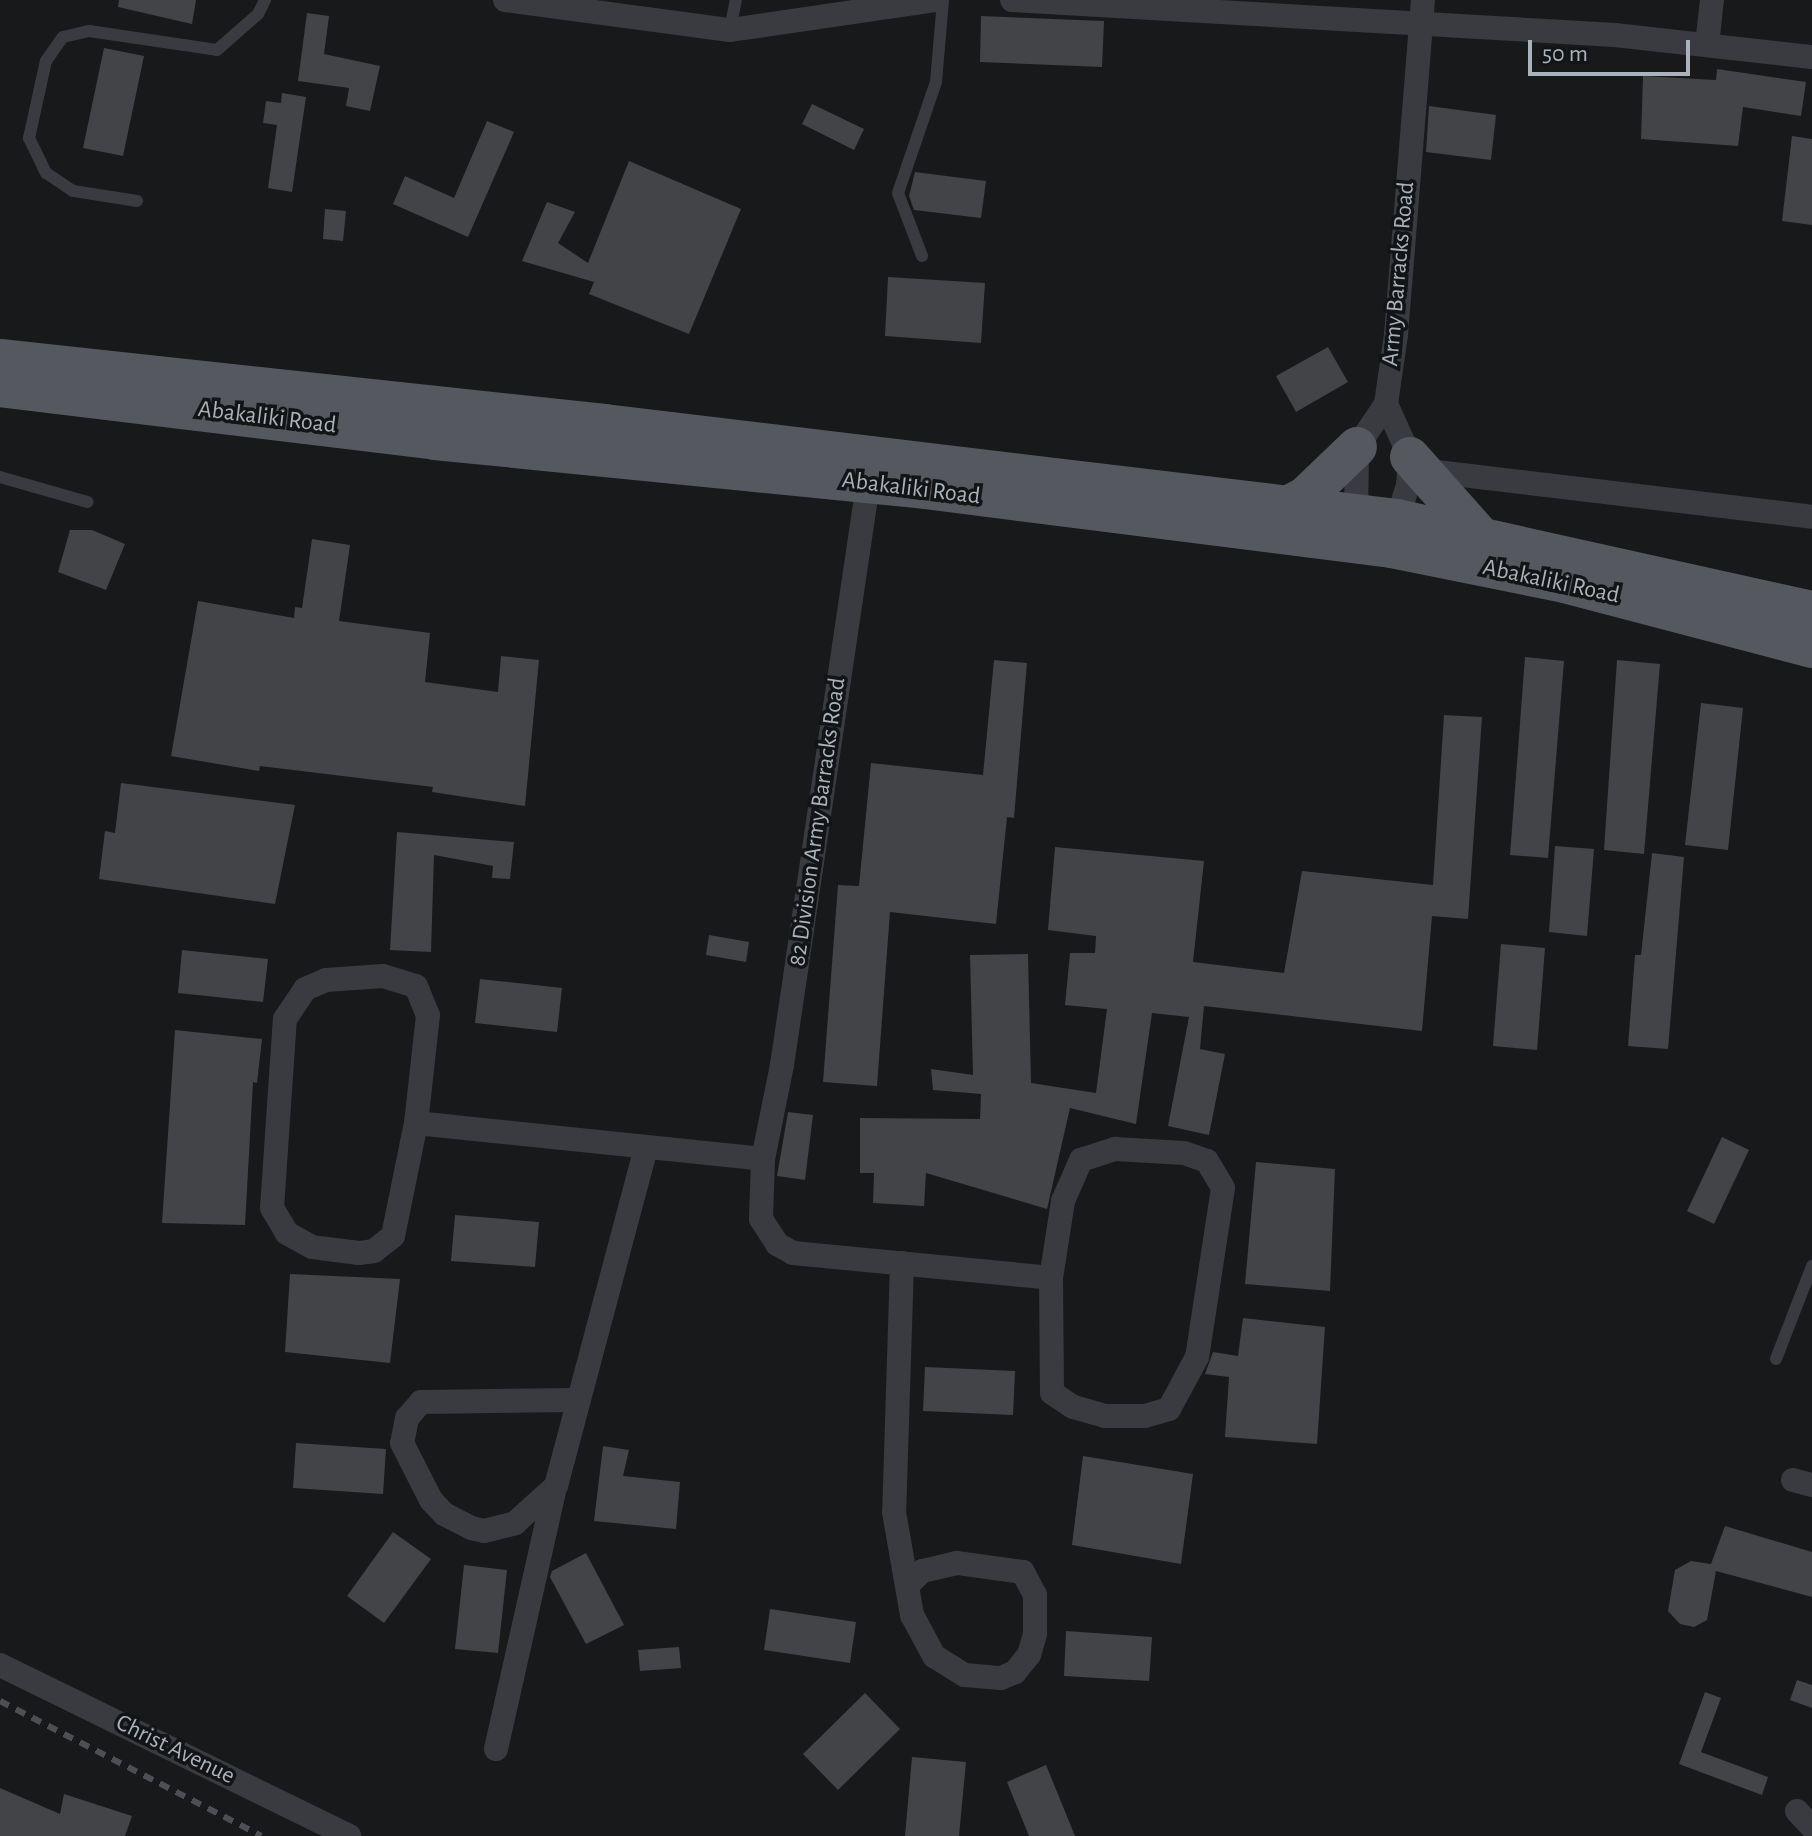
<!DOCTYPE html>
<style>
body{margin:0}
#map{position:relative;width:1812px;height:1836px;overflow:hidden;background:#18191b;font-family:"Alegreya Sans",sans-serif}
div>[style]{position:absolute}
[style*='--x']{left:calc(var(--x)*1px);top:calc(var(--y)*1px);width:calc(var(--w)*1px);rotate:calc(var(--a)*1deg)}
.building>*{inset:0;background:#424448}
.service>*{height:12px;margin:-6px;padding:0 6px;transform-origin:6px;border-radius:6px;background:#393b40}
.minor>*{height:24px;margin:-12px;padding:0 12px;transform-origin:12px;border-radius:12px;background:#393b40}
.primary>*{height:40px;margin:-20px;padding:0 20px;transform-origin:20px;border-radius:20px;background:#55595f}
.rail>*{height:6px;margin-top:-3px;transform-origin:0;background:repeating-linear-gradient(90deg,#4c5055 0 10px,transparent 0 18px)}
span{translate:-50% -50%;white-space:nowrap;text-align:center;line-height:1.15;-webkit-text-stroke:7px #131416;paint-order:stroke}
.street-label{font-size:24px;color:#aab2bb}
.scale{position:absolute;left:1528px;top:40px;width:162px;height:36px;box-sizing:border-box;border:4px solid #aab2bb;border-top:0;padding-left:10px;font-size:24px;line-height:28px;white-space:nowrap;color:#aab2bb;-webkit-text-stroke:6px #131416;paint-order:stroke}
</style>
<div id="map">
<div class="building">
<div style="clip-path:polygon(119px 0,196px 0,192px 24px,118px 7px)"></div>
<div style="clip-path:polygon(307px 13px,329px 16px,324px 54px,380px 66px,370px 111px,346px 106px,349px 88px,298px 81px)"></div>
<div style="clip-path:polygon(981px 16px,1104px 21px,1102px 67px,980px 62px)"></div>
<div style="clip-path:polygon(104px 48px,144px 56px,123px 156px,83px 148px)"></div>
<div style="clip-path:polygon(1717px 69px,1806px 82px,1801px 116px,1743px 107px,1738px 146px,1641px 139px,1643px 76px,1716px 80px)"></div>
<div style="clip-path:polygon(282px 93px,306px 97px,292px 192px,268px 188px,277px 125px,263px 123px,266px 101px,281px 103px)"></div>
<div style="clip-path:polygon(812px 104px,864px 129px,854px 150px,802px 124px)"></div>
<div style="clip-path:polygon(1429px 106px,1496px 115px,1491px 160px,1426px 152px)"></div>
<div style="clip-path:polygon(487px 121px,514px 132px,468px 237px,393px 204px,405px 176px,454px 198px)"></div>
<div style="clip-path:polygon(1792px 136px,1812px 139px,1812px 225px,1782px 221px)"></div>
<div style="clip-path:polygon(629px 161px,741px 209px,689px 334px,589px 294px,594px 282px,522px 261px,547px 202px,575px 212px,558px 243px,588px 263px)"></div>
<div style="clip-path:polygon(915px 172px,986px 181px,981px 218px,914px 210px,909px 196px)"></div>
<div style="clip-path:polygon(325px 209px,346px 211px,343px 241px,323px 239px)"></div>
<div style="clip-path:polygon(888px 277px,985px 283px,981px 343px,885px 336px)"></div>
<div style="clip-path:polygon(1328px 347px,1348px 382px,1296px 412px,1276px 376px)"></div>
<div style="clip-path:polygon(70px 530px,92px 530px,125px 544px,106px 590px,58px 572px)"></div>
<div style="clip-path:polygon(312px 539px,350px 545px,339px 621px,430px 633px,425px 682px,498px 692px,501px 656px,539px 660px,525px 806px,432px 792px,433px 787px,260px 766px,259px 771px,171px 756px,198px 601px,294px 618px,295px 607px,302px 608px)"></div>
<div style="clip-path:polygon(1525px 657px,1564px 661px,1548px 858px,1510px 855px)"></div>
<div style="clip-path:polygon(994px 660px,1027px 663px,1014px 818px,1007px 817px,996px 924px,890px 912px,877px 1086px,823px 1082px,838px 885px,859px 886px,871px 763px,983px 775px)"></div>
<div style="clip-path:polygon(1617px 660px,1660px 664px,1644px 854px,1604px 850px)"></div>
<div style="clip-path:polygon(1701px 703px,1743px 708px,1728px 850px,1685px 845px)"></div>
<div style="clip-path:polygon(1444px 715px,1482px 717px,1468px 919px,1432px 916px,1422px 1031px,1204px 1006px,1200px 1049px,1225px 1054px,1209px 1135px,1168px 1126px,1189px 1017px,1152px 1013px,1136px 1124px,1070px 1108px,1047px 1209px,926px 1173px,924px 1206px,873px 1203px,874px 1173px,860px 1173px,860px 1118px,980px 1119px,981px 1094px,933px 1090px,931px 1069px,973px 1075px,970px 955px,1028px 954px,1031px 1083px,1096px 1093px,1107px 1009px,1065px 1005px,1070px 953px,1095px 953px,1096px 936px,1048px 930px,1055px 847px,1204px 861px,1193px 962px,1284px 973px,1302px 871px,1433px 885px)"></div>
<div style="clip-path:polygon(121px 783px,295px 805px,275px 904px,99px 879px,105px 831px,115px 833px)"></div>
<div style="clip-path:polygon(397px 832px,514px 842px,510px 879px,492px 878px,493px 866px,434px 855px,431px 952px,390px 950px)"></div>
<div style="clip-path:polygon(1555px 846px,1594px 849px,1587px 936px,1549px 932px)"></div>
<div style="clip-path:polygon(1652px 853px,1684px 857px,1668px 1049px,1628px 1046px,1635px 955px,1641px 955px)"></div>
<div style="clip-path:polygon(709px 935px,749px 942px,746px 962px,706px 955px)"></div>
<div style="clip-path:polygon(1501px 944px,1545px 948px,1537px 1050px,1493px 1046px)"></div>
<div style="clip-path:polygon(182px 950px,268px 959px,263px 1002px,178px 993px)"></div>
<div style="clip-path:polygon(480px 979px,562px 988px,557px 1032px,475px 1023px)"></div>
<div style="clip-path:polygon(175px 1030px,262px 1039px,257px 1083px,253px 1082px,245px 1225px,162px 1223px)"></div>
<div style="clip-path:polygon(788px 1112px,813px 1115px,805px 1180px,777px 1176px)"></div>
<div style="clip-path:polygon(1722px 1137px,1749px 1150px,1714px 1224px,1687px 1211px)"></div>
<div style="clip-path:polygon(1256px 1162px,1335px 1169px,1330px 1291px,1245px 1284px)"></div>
<div style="clip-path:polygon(455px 1215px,539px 1222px,535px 1267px,451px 1261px)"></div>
<div style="clip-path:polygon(290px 1274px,400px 1279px,390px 1363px,285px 1352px)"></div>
<div style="clip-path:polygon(1243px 1318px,1325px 1327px,1317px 1444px,1225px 1437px,1229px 1377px,1205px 1374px,1213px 1352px,1238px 1356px)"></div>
<div style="clip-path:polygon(925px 1367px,1015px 1371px,1013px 1415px,923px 1411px)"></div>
<div style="clip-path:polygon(296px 1443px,386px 1449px,383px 1494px,293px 1488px)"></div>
<div style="clip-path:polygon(603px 1446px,629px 1450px,623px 1476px,680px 1482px,676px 1529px,594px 1521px)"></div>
<div style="clip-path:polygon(1083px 1456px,1193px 1474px,1181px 1564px,1072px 1545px)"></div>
<div style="clip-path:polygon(1725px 1526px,1812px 1552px,1812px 1597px,1716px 1571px,1707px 1620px,1694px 1627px,1680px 1624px,1668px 1611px,1675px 1570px,1691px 1561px,1711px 1564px)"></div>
<div style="clip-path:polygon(393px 1532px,431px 1559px,384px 1623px,347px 1596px)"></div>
<div style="clip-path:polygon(586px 1553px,624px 1625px,586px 1644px,550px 1577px,552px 1571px)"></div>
<div style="clip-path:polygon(464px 1565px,507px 1570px,498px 1653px,455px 1649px)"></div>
<div style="clip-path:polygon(770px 1609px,856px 1622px,850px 1663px,764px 1650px)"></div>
<div style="clip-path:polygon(1066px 1631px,1152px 1637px,1149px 1681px,1064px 1676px)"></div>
<div style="clip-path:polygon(679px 1647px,681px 1668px,640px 1671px,638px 1650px)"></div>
<div style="clip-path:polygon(1797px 1680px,1812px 1685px,1812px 1708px,1790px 1700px)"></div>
<div style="clip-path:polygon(1705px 1692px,1721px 1698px,1701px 1752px,1768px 1777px,1762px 1795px,1679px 1764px)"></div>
<div style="clip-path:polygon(865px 1693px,900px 1729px,838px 1790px,803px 1754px)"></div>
<div style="clip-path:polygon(912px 1757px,966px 1762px,959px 1836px,905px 1836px)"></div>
<div style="clip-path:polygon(1046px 1765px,1075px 1836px,1029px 1836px,1007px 1782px)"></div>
<div style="clip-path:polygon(0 1788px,60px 1814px,64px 1794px,132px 1816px,125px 1836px,0 1836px)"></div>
</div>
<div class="service">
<div style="--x:730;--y:30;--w:31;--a:-79"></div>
<div style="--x:137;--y:201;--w:65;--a:-171.1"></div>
<div style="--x:73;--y:191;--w:32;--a:-146"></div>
<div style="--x:46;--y:173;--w:39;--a:-116"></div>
<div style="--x:29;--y:138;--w:79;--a:-77.6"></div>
<div style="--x:46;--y:61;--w:29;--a:-55"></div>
<div style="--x:63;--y:37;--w:27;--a:-13"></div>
<div style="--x:89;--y:31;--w:129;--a:8.4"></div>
<div style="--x:217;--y:50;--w:55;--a:-41.3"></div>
<div style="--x:258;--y:14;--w:16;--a:-63"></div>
<div style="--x:922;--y:256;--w:67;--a:-110.9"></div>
<div style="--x:898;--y:193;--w:117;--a:-71.1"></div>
<div style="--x:936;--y:82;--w:82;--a:-85.1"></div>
<div style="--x:0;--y:477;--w:91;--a:15.9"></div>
<div style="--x:1776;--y:1359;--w:100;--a:-68.8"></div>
</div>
<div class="minor">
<div style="--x:505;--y:0;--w:227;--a:7.6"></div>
<div style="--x:730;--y:30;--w:207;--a:-8.3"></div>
<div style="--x:1012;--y:0;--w:604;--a:3.32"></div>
<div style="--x:1615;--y:35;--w:198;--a:6.4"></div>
<div style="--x:1707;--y:45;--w:45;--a:-83.7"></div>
<div style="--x:1386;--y:404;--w:58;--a:65.6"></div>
<div style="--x:1410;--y:457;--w:28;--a:94"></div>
<div style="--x:1408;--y:485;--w:47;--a:107.3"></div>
<div style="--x:1420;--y:470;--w:395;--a:6.8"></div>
<div style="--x:868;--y:484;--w:587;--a:98.42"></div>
<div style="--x:782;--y:1065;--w:96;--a:101.4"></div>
<div style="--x:763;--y:1159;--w:60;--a:91.9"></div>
<div style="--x:761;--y:1219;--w:30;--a:57"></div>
<div style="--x:777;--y:1244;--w:18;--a:29"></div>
<div style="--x:793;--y:1253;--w:259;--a:5.5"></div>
<div style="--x:1356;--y:526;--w:79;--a:-89.3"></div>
<div style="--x:1357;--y:447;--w:52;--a:-56"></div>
<div style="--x:1386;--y:404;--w:70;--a:-81.8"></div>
<div style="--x:1396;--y:335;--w:336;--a:-85.4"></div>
<div style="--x:383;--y:976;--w:34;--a:17"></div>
<div style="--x:416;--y:986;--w:31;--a:68"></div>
<div style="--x:428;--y:1015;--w:109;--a:96.3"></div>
<div style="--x:416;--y:1123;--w:115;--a:101.5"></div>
<div style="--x:393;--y:1236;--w:24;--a:142"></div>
<div style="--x:374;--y:1251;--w:15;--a:172"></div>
<div style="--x:359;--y:1253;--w:47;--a:-172.7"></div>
<div style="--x:312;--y:1247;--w:29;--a:-151"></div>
<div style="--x:287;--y:1233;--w:29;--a:-121"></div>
<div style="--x:272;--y:1208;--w:189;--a:-86.1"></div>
<div style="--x:285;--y:1019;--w:36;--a:-56"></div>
<div style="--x:305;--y:989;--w:23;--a:-23"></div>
<div style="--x:326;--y:980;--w:57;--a:-4"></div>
<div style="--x:416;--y:1123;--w:349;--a:5.9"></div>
<div style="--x:1115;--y:1149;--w:69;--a:3.3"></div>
<div style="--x:1184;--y:1153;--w:24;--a:19"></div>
<div style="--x:1207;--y:1161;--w:31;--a:59"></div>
<div style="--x:1223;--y:1188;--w:171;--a:98.7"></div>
<div style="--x:1197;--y:1357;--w:59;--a:118.3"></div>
<div style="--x:1169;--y:1409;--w:26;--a:164"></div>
<div style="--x:1144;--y:1416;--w:39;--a:180"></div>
<div style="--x:1105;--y:1416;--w:33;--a:-164"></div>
<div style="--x:1073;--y:1407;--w:25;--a:-146"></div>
<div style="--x:1052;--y:1393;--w:115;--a:-90.5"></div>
<div style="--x:1051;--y:1278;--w:78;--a:-81.1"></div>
<div style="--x:1063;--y:1201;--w:45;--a:-66.3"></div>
<div style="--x:1081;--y:1160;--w:36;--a:-18"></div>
<div style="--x:902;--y:1263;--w:249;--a:91.8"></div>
<div style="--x:894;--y:1512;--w:105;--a:80.1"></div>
<div style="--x:912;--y:1615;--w:47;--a:61.8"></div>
<div style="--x:934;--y:1656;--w:36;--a:32"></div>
<div style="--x:965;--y:1675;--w:36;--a:5"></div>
<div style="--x:1001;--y:1678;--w:15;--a:-23"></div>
<div style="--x:1015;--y:1672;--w:22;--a:-51"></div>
<div style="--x:1029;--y:1655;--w:22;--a:-74"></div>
<div style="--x:1035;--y:1634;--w:39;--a:-90"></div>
<div style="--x:1035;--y:1595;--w:26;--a:-118"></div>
<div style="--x:1023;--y:1572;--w:67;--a:-172.2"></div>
<div style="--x:957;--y:1563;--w:36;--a:167"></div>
<div style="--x:922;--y:1571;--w:17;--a:135"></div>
<div style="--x:577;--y:1400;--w:156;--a:179.3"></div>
<div style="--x:421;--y:1402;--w:21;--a:131"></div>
<div style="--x:407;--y:1418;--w:25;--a:101"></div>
<div style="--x:402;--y:1443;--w:64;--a:63"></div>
<div style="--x:431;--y:1500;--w:19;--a:47"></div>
<div style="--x:444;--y:1514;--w:30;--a:27"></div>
<div style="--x:471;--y:1528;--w:13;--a:13"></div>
<div style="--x:484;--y:1531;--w:32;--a:-14"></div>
<div style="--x:515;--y:1523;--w:55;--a:-42.1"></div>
<div style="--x:556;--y:1486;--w:351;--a:-75.1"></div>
<div style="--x:1793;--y:1480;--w:20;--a:15"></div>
<div style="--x:0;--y:1665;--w:389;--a:26.1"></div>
<div style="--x:496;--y:1749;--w:263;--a:-77.3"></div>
<div style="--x:1797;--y:1811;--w:22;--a:47"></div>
</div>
<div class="primary">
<div style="--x:0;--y:359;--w:608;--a:6.13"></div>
<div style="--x:605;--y:424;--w:798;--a:6.84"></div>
<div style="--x:1397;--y:519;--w:425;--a:12.5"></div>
<div style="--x:0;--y:387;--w:438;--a:6.9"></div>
<div style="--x:435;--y:440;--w:492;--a:5.7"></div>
<div style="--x:925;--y:489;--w:470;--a:7.2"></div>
<div style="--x:1391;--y:548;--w:177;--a:11.4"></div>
<div style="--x:1564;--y:583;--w:256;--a:14.7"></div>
<div style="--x:1410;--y:457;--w:108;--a:48.4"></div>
<div style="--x:1285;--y:507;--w:22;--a:-27"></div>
<div style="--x:1305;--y:497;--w:72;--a:-43.9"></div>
</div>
<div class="rail">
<div style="--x:0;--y:1701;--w:294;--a:27.3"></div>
</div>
<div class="street-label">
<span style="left:1399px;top:274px;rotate:-85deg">Army Barracks Road</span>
<span style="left:267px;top:418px;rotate:7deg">Abakaliki Road</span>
<span style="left:911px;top:489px;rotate:7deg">Abakaliki Road</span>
<span style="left:1551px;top:582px;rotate:12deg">Abakaliki Road</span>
<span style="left:818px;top:822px;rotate:-82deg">82 Division Army Barracks Road</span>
<span style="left:175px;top:1750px;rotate:26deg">Christ Avenue</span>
</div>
<div class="scale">50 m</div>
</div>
